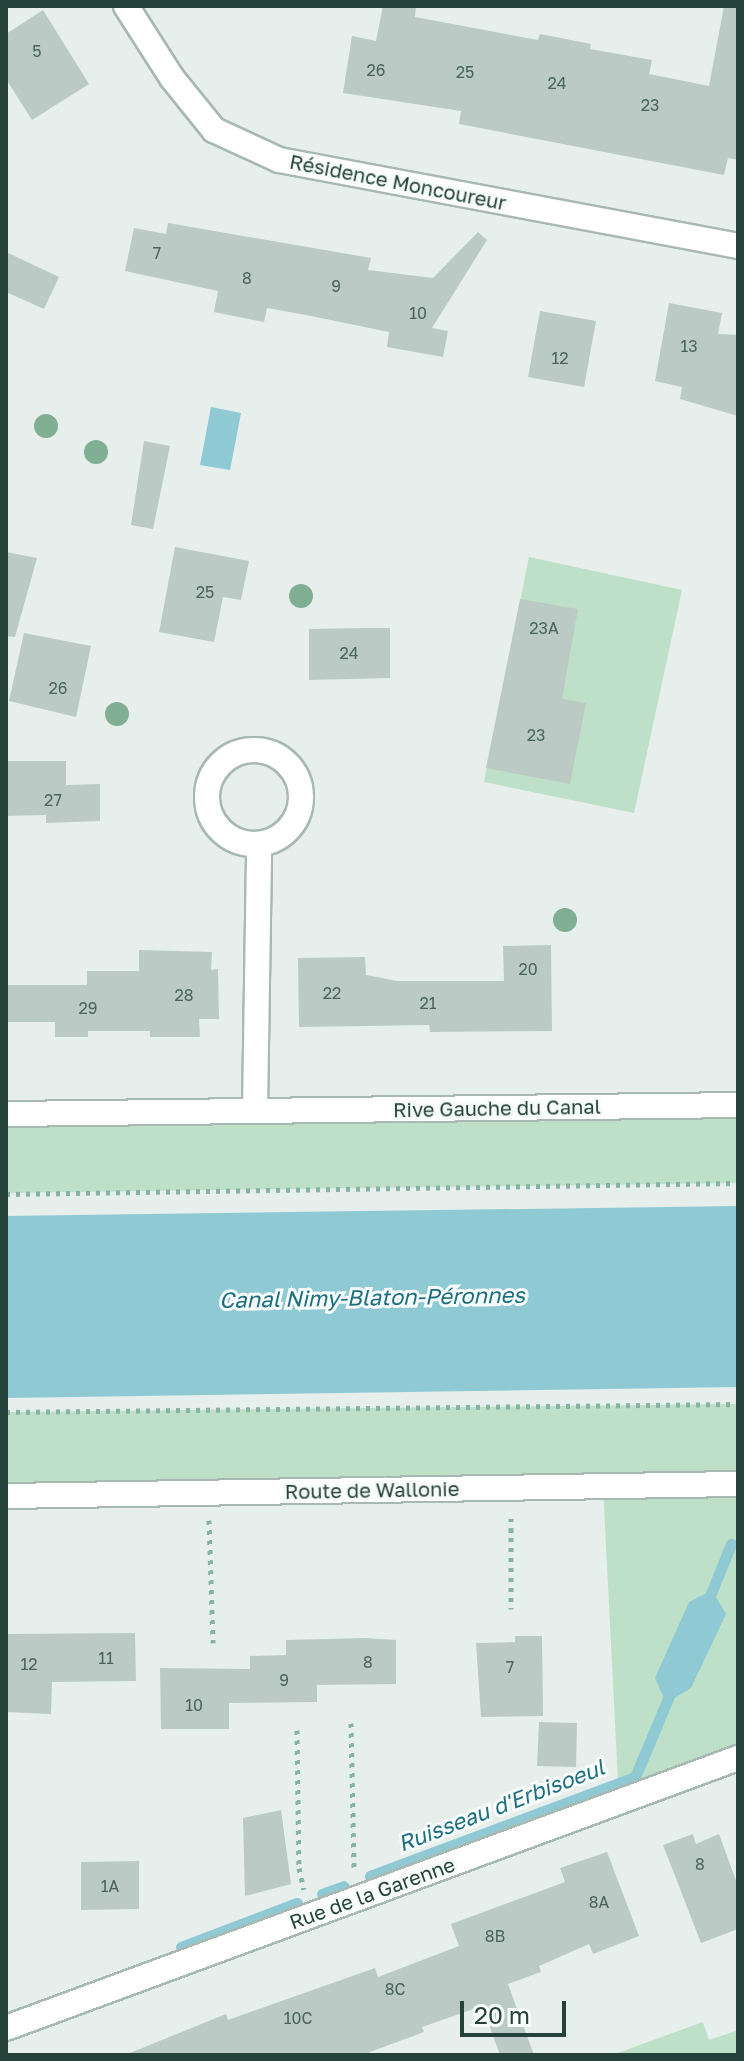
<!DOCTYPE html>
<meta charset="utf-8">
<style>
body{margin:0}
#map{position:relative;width:744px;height:2061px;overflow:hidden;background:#e6efeb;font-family:"Golos Text",sans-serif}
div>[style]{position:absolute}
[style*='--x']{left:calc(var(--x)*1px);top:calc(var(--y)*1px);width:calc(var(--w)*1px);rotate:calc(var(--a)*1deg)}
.green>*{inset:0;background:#bfe0c8}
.water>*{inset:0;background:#8ec9d4}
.stream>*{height:11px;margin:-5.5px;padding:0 5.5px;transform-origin:5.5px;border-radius:5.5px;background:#8ec9d4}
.building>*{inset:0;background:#bbcac4}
.path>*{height:5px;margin-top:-2.5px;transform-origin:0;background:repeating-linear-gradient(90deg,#86b3a5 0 4px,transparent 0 10px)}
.roads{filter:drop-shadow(2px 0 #a8b8b2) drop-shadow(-2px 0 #a8b8b2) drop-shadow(0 2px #a8b8b2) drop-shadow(0 -2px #a8b8b2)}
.street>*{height:24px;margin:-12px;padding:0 12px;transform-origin:12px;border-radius:12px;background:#fff}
.street>.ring{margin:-12px;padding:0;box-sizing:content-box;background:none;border:24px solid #fff;border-radius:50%}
.secondary>*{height:24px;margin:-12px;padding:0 12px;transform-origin:12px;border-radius:12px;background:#fff}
.trees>*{width:24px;height:24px;margin:-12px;border-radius:50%;background:#80af93}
span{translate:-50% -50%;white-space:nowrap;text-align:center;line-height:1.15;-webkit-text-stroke:6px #f7fbf9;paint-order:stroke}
.number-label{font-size:16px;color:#4a645c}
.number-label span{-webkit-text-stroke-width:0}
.street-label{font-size:20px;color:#24423a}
.water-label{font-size:22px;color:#1c6f80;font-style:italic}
.frame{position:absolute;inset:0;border:8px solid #24423a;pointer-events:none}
.scale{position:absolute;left:460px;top:2001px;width:106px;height:36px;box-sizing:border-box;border:4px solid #24423a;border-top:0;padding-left:10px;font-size:24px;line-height:28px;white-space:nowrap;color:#24423a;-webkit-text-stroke:6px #f7fbf9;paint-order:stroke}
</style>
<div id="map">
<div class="green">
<div style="clip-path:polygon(529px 557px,682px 590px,634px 813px,484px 782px)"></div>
<div style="clip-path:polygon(738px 1105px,738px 1183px,6px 1193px,6px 1114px)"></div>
<div style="clip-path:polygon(738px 1404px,738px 1758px,619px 1802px,603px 1486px,6px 1496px,6px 1412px)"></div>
<div style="clip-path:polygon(703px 2022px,709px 2040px,738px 2030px,738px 2055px,612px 2055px)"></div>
</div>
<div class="water">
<div style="clip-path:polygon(211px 407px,241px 413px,230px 470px,200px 465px)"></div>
<div style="clip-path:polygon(738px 1206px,738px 1387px,6px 1398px,6px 1216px)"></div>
<div style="clip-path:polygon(712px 1590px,726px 1614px,691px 1688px,666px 1703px,655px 1678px,689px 1602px)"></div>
</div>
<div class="stream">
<div style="--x:707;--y:1603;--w:64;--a:-67.9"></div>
<div style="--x:370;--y:1876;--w:283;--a:-20.5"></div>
<div style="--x:635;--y:1777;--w:95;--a:-67.2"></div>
<div style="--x:322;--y:1894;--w:23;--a:-20"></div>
<div style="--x:181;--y:1947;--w:124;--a:-20.8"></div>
</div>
<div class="building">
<div style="clip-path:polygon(383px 6px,416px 6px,415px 17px,538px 40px,540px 34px,591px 44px,590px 49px,652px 60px,649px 74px,709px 86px,724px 6px,738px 6px,738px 160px,728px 158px,724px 175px,459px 124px,461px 111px,343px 93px,352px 36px,376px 41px)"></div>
<div style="clip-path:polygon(43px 10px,89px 84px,32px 120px,6px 79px,6px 34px)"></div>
<div style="clip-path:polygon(168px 223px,371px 258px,368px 270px,433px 278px,478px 232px,487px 240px,432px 328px,448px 331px,443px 357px,387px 347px,389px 332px,306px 315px,267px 308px,264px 322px,214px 312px,218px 291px,125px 271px,134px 228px,166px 234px)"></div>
<div style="clip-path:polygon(6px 252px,59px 277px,44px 309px,6px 292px)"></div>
<div style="clip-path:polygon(669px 303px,722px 313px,718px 334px,738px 335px,738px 416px,680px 399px,682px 387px,655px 381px)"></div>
<div style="clip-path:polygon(540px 311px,596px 321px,584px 387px,528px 377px)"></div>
<div style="clip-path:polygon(144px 441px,170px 446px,153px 529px,131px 525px)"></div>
<div style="clip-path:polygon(175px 547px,249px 561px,241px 600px,223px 597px,214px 642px,159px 632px)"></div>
<div style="clip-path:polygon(6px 552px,37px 558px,15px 637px,6px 636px)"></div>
<div style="clip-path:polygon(520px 599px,578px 609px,562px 699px,586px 703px,570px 784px,486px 768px)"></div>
<div style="clip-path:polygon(364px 628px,390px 628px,390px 678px,309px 680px,309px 629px)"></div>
<div style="clip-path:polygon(24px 633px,91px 646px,76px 717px,9px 701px)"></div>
<div style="clip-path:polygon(6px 761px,66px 761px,66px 785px,100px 784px,100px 821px,46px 823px,46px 815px,6px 816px)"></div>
<div style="clip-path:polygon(551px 945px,552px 1031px,430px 1032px,429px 1025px,299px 1027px,298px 958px,365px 957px,366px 975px,397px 981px,504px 981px,503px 946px)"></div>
<div style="clip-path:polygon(139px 950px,212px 952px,211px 970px,218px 969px,219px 1019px,199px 1019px,200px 1037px,150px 1037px,150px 1031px,88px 1031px,88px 1037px,55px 1037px,55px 1022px,6px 1022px,6px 985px,87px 985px,87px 971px,139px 971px)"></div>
<div style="clip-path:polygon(135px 1633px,136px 1681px,52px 1682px,51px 1714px,6px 1712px,6px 1634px)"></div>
<div style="clip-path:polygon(515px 1636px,542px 1636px,543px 1716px,481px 1717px,476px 1643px,515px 1642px)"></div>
<div style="clip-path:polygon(365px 1638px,396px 1640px,396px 1684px,317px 1685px,317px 1702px,229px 1703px,229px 1729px,161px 1729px,160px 1668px,250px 1669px,250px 1656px,286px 1655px,286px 1640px)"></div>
<div style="clip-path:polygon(539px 1722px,577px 1723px,576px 1767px,537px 1766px)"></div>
<div style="clip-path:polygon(281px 1810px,291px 1884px,245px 1896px,243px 1818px)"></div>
<div style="clip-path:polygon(693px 1834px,696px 1844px,719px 1834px,738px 1886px,738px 1929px,701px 1943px,663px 1845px)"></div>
<div style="clip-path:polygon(607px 1852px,639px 1936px,593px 1954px,589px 1944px,539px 1966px,541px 1972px,508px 1984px,534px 2055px,500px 2055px,482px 2006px,422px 2027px,424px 2032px,362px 2055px,125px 2055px,226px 2014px,228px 2020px,375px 1968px,378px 1977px,459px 1946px,451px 1924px,565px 1882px,560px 1868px)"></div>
<div style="clip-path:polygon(139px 1861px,139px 1909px,81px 1910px,81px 1862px)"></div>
</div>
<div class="path">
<div style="--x:6;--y:1194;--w:732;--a:-0.86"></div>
<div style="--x:6;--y:1412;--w:732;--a:-0.63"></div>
<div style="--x:511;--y:1518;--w:91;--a:90"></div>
<div style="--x:209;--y:1520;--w:123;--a:88.1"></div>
<div style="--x:351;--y:1723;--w:147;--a:88.8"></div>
<div style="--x:297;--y:1730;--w:138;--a:89.2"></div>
<div style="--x:299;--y:1868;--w:22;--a:77"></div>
</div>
<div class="roads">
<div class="street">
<div style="--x:126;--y:6;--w:85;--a:57.4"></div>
<div style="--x:172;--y:78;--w:67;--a:51.1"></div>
<div style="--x:214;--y:130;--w:72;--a:24.8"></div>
<div style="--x:279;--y:160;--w:467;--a:10.6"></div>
<div class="ring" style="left:207px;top:750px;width:70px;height:70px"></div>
<div style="--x:255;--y:1110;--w:265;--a:-89.1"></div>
<div style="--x:6;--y:1114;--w:732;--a:-0.7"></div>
<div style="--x:6;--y:2028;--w:780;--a:-20.25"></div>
</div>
<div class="secondary">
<div style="--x:6;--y:1496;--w:732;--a:-0.94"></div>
</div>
</div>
<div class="trees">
<div style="left:46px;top:426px"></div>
<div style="left:96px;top:452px"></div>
<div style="left:301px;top:596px"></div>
<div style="left:117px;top:714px"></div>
<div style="left:565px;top:920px"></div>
</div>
<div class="number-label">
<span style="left:37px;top:51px">5</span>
<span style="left:376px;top:70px">26</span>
<span style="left:465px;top:72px">25</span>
<span style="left:557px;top:83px">24</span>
<span style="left:650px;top:105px">23</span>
<span style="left:157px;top:253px">7</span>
<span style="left:247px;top:278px">8</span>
<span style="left:336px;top:286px">9</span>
<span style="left:418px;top:313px">10</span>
<span style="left:689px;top:346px">13</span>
<span style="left:560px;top:358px">12</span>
<span style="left:205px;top:592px">25</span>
<span style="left:544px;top:628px">23A</span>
<span style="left:349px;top:653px">24</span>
<span style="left:58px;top:688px">26</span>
<span style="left:536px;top:735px">23</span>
<span style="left:53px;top:800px">27</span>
<span style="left:528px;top:969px">20</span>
<span style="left:332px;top:993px">22</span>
<span style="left:184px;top:995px">28</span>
<span style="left:428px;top:1003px">21</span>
<span style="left:88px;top:1008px">29</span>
<span style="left:106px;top:1658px">11</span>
<span style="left:368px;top:1662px">8</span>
<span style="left:29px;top:1664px">12</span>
<span style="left:510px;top:1667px">7</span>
<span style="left:284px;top:1680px">9</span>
<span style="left:194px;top:1705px">10</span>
<span style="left:700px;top:1864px">8</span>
<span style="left:110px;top:1886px">1A</span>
<span style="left:599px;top:1902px">8A</span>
<span style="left:495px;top:1936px">8B</span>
<span style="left:395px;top:1989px">8C</span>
<span style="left:298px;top:2018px">10C</span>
</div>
<div class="street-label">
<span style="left:398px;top:182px;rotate:11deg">Résidence Moncoureur</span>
<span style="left:497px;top:1108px;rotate:-1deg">Rive Gauche du Canal</span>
<span style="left:372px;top:1490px;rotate:-1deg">Route de Wallonie</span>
<span style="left:372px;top:1893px;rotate:-20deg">Rue de la Garenne</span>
</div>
<div class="water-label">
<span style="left:372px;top:1297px;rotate:-1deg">Canal Nimy-Blaton-Péronnes</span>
<span style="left:501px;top:1805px;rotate:-21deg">Ruisseau d'Erbisoeul</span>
</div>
<div class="frame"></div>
<div class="scale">20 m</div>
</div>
